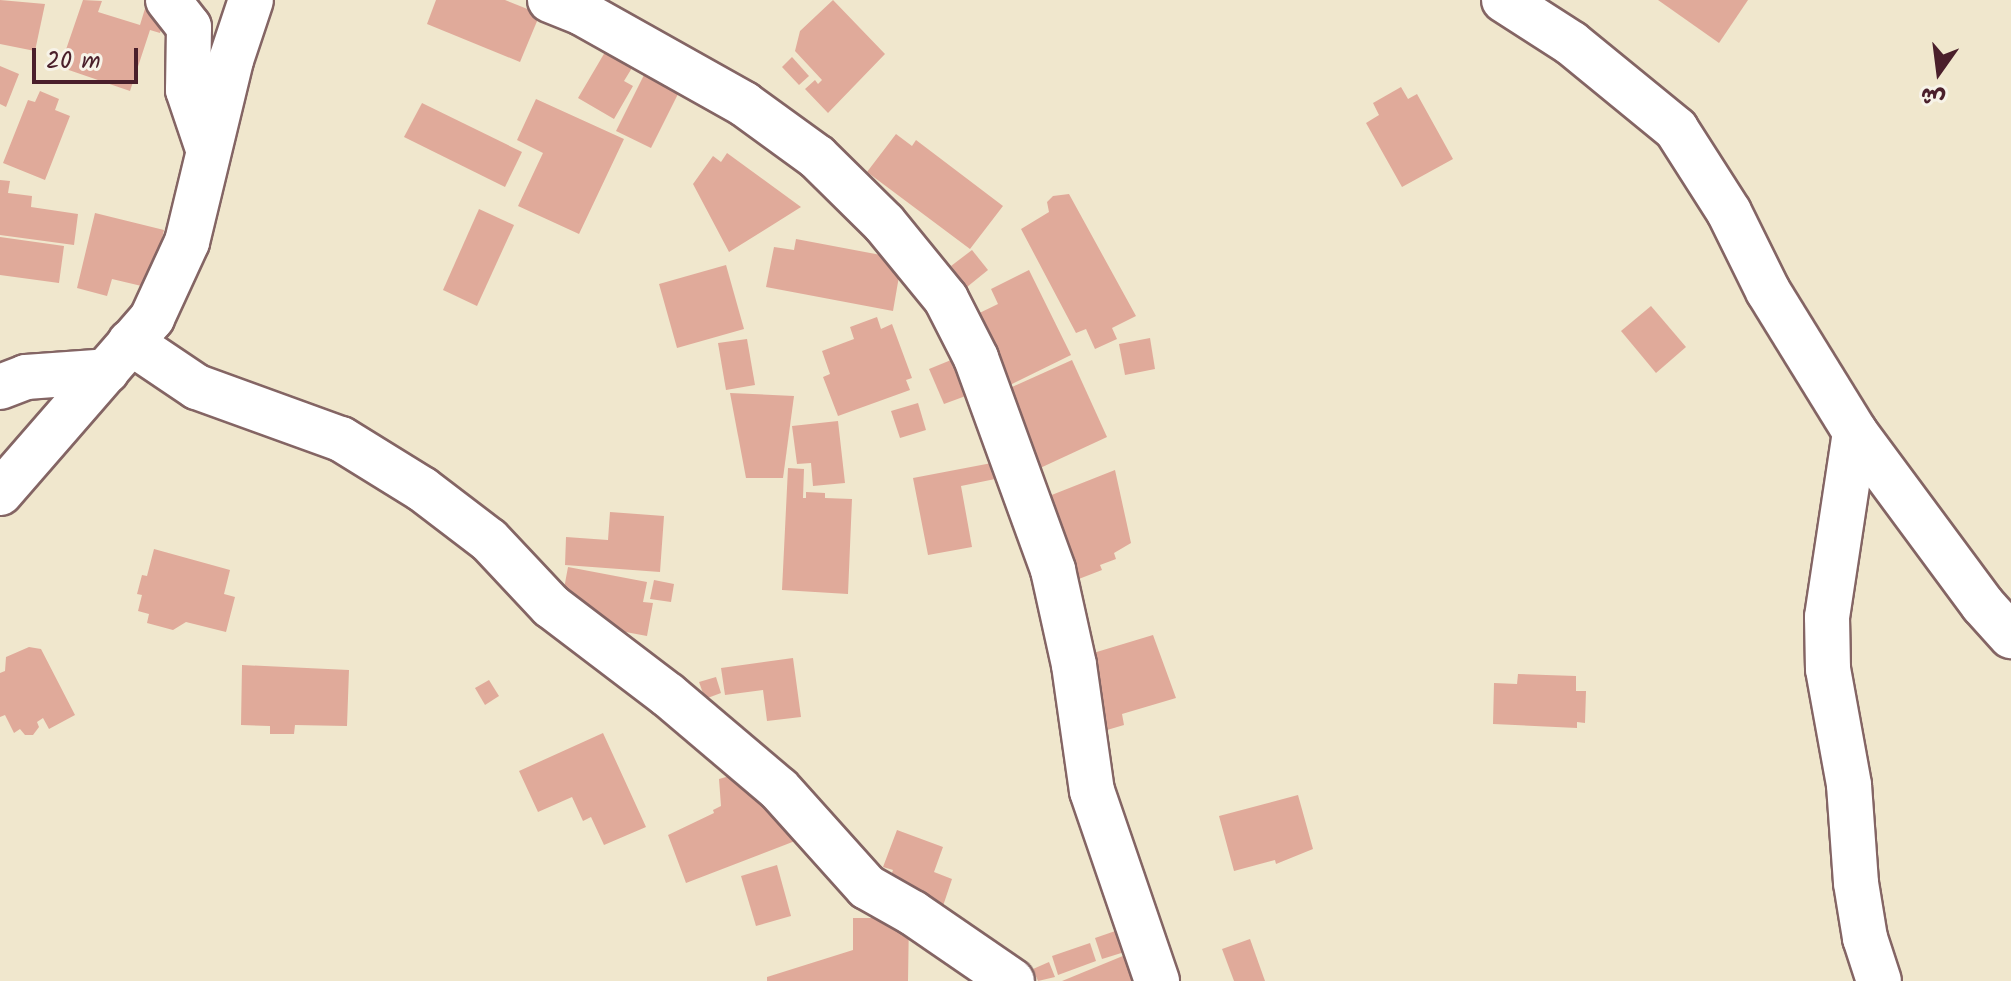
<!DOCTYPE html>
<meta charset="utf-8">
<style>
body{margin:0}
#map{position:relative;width:2011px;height:981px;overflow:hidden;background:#f0e7cd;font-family:Kalam,"Playpen Sans Arabic",sans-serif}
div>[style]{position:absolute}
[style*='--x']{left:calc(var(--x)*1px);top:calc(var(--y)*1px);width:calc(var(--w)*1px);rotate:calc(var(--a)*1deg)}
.building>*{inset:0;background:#e0aa9a}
.roads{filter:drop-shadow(2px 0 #846564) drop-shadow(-2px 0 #846564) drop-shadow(0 2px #846564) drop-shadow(0 -2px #846564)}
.minor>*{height:44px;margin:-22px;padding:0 22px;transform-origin:22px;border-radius:22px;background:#fff}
span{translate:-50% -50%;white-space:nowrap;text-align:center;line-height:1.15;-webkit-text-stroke:6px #f7f3e8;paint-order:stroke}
.north{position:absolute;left:1899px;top:32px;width:80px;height:80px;-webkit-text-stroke:6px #f7f3e8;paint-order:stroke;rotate:194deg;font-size:22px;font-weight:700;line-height:32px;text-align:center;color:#4a1f2b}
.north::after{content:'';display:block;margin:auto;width:28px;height:36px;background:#4a1f2b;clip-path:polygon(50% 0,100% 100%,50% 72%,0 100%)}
.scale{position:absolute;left:32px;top:48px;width:106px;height:36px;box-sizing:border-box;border:4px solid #4a1f2b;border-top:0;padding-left:10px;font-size:24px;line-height:28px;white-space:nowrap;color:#4a1f2b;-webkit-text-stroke:6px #f7f3e8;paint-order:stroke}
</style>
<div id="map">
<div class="building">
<div style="clip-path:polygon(0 0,45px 4px,35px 51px,0 44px)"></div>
<div style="clip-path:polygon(83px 0,102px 1px,98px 12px,140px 25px,147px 2px,168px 9px,160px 33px,150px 30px,130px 91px,60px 67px)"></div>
<div style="clip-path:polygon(436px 0,505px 0,540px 14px,520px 62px,427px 24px)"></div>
<div style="clip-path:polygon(833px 0,885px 54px,828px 113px,805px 89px,815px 80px,818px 84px,822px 80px,795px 51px,800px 31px)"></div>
<div style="clip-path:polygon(1658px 0,1748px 0,1719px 43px)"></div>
<div style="clip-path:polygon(608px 47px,635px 63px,624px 81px,633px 86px,614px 119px,578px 98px)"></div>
<div style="clip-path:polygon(792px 57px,809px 76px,799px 85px,782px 67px)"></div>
<div style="clip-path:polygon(0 66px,19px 74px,6px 107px,0 104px)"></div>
<div style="clip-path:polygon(646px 71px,681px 88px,651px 148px,616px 131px)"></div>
<div style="clip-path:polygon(1401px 87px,1408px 99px,1417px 94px,1453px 159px,1402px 187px,1366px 123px,1379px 115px,1373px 103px)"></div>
<div style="clip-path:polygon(40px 91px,59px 99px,55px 110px,70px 116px,45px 180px,3px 163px,28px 100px,35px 102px)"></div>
<div style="clip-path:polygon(536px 99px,624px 139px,579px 234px,518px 206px,543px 153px,517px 140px)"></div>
<div style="clip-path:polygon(422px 103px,522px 152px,505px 187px,404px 137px)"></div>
<div style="clip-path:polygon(896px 134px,912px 146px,916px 140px,1003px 206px,970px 249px,867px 172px)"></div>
<div style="clip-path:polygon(727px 153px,801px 207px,729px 252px,693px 184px,713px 156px,721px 162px)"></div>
<div style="clip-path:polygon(0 180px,10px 181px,8px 193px,32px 196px,31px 207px,78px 214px,74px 245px,0 235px)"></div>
<div style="clip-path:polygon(1069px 194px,1136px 316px,1112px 328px,1117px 339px,1095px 349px,1086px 329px,1076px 333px,1021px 229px,1049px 212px,1047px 202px,1053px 196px)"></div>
<div style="clip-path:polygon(479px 209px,514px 225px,477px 306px,443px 290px)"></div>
<div style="clip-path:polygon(95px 213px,164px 230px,150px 288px,112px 279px,107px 296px,77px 288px)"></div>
<div style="clip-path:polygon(0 237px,64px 246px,59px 283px,0 275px)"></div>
<div style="clip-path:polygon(796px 239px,902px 259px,893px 311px,766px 287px,774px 247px,794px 250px)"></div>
<div style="clip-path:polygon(972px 250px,988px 270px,967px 287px,951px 266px)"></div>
<div style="clip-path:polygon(726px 265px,744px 329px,677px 348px,659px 284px)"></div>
<div style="clip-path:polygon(1029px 270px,1071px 355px,1002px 389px,967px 319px,998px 304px,991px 289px)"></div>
<div style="clip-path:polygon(1651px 306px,1686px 347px,1656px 373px,1621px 331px)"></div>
<div style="clip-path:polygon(877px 317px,881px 329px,892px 324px,912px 378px,906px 380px,910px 390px,838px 416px,823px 377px,830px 374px,822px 351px,854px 339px,850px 327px)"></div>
<div style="clip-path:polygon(1150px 338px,1155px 369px,1125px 375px,1119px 344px)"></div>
<div style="clip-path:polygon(747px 339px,755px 385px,726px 390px,718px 343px)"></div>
<div style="clip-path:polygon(956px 358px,971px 394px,944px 404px,929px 369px)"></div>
<div style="clip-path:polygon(1072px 360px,1107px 437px,1038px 469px,1001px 392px)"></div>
<div style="clip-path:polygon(730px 393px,794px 396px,783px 478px,746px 478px)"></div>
<div style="clip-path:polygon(918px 403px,926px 430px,900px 438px,891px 411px)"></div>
<div style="clip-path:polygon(838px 421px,845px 483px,813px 486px,811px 463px,797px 464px,792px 426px)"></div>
<div style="clip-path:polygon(997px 462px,1000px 478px,961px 486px,972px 547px,928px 555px,913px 478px)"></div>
<div style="clip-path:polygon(788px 468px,804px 469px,803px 498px,806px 498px,806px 492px,825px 493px,825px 498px,852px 499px,848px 594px,782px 590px)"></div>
<div style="clip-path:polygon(1115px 470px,1131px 543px,1114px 553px,1116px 559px,1100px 565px,1102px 570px,1071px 582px,1039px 500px)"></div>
<div style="clip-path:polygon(610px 512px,664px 516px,660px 572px,565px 565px,566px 537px,608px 540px)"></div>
<div style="clip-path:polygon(154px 549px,230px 570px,224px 594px,235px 597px,226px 632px,186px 622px,173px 630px,147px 623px,149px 614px,138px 611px,142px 595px,137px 594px,142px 575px,147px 576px)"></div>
<div style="clip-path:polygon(568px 567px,647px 582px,643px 602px,653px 603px,647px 636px,583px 624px,563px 594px)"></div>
<div style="clip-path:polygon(654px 580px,674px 584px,671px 602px,650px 599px)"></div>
<div style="clip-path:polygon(1153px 635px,1176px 698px,1122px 714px,1124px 725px,1107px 730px,1090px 654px)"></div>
<div style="clip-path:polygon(29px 647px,41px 649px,75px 715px,49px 729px,43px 718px,37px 722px,39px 727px,33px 735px,25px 735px,20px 729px,14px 733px,5px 715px,0 717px,0 673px,5px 671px,6px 657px)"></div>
<div style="clip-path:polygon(793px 658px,801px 717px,767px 721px,763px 690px,725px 695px,721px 668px)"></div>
<div style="clip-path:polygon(242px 665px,349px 670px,347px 726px,295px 725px,294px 734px,270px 734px,270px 726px,241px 725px)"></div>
<div style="clip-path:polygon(1518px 674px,1576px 676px,1576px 691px,1586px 691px,1585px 723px,1577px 722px,1577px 728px,1493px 724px,1494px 683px,1517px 684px)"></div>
<div style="clip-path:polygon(716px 677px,721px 693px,705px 699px,699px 682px)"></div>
<div style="clip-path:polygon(489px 680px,499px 696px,485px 705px,475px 688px)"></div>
<div style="clip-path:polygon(603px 733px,646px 827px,604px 845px,591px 817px,583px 821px,572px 797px,538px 812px,519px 771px)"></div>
<div style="clip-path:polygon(733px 775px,808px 836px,686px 883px,668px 835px,714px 813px,713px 810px,721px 806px,719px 779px)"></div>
<div style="clip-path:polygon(1298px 795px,1313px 849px,1276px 864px,1275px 860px,1234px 871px,1219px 816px)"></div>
<div style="clip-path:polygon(897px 830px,943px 847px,934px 872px,952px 879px,943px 906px,887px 886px,893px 870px,883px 867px)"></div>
<div style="clip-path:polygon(777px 865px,791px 916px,756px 926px,741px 876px)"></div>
<div style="clip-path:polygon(853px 918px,909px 918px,908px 981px,767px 981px,767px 977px,853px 950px)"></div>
<div style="clip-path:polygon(1124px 928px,1131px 950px,1102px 959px,1095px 938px)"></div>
<div style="clip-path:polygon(1250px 939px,1265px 981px,1234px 981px,1222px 949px)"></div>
<div style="clip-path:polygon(1090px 943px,1096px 961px,1058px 975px,1052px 956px)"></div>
<div style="clip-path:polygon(1135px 951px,1147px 981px,1062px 981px)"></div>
<div style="clip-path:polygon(1049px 962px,1055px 977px,1038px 981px,1033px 969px)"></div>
</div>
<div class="roads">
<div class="minor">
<div style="--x:168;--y:0;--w:34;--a:52"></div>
<div style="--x:189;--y:27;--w:63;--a:90.9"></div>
<div style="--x:188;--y:90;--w:62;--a:71.3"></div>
<div style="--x:550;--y:0;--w:35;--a:22"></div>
<div style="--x:582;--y:13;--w:186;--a:29.3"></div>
<div style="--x:744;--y:104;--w:90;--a:36"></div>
<div style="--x:817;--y:157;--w:94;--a:44.6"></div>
<div style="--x:884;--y:223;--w:98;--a:50.8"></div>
<div style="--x:946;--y:299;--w:66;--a:63"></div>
<div style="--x:976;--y:358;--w:226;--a:70"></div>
<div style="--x:1053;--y:570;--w:97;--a:77.5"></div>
<div style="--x:1074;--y:665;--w:127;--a:81.9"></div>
<div style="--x:1092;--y:791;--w:201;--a:71.1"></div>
<div style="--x:1504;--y:0;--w:80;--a:32.7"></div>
<div style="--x:1571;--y:43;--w:136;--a:39.3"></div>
<div style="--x:1676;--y:129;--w:98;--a:57.4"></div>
<div style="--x:1729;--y:212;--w:88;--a:63.7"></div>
<div style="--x:1768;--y:291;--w:166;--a:58.3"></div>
<div style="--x:1855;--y:432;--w:215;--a:53.5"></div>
<div style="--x:1983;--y:605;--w:42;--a:47.9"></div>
<div style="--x:130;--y:342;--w:81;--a:33.9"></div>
<div style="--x:197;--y:387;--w:153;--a:19.9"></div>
<div style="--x:341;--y:439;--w:95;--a:31.7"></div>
<div style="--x:422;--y:489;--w:84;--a:37.3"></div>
<div style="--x:489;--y:540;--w:91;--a:46.8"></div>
<div style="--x:551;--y:606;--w:147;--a:37.3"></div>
<div style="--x:668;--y:695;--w:145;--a:40.3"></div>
<div style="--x:779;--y:789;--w:132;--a:48.1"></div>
<div style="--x:867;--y:887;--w:53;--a:29.5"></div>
<div style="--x:913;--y:913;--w:120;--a:34.5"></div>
<div style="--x:0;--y:387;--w:28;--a:-21"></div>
<div style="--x:26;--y:377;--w:81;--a:-4.2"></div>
<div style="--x:1855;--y:432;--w:187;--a:98.6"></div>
<div style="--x:1827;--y:617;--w:52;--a:88.9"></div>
<div style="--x:1828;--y:669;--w:118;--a:79.7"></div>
<div style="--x:1849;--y:785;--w:98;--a:85.9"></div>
<div style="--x:1856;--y:883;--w:56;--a:80.7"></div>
<div style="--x:1865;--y:938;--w:45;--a:72"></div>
<div style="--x:0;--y:493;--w:232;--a:-49"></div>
<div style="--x:152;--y:318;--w:84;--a:-65.3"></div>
<div style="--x:187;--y:242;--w:187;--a:-76.4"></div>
<div style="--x:231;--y:60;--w:63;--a:-71.6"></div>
</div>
</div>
<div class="north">ش</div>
<div class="scale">20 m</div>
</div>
